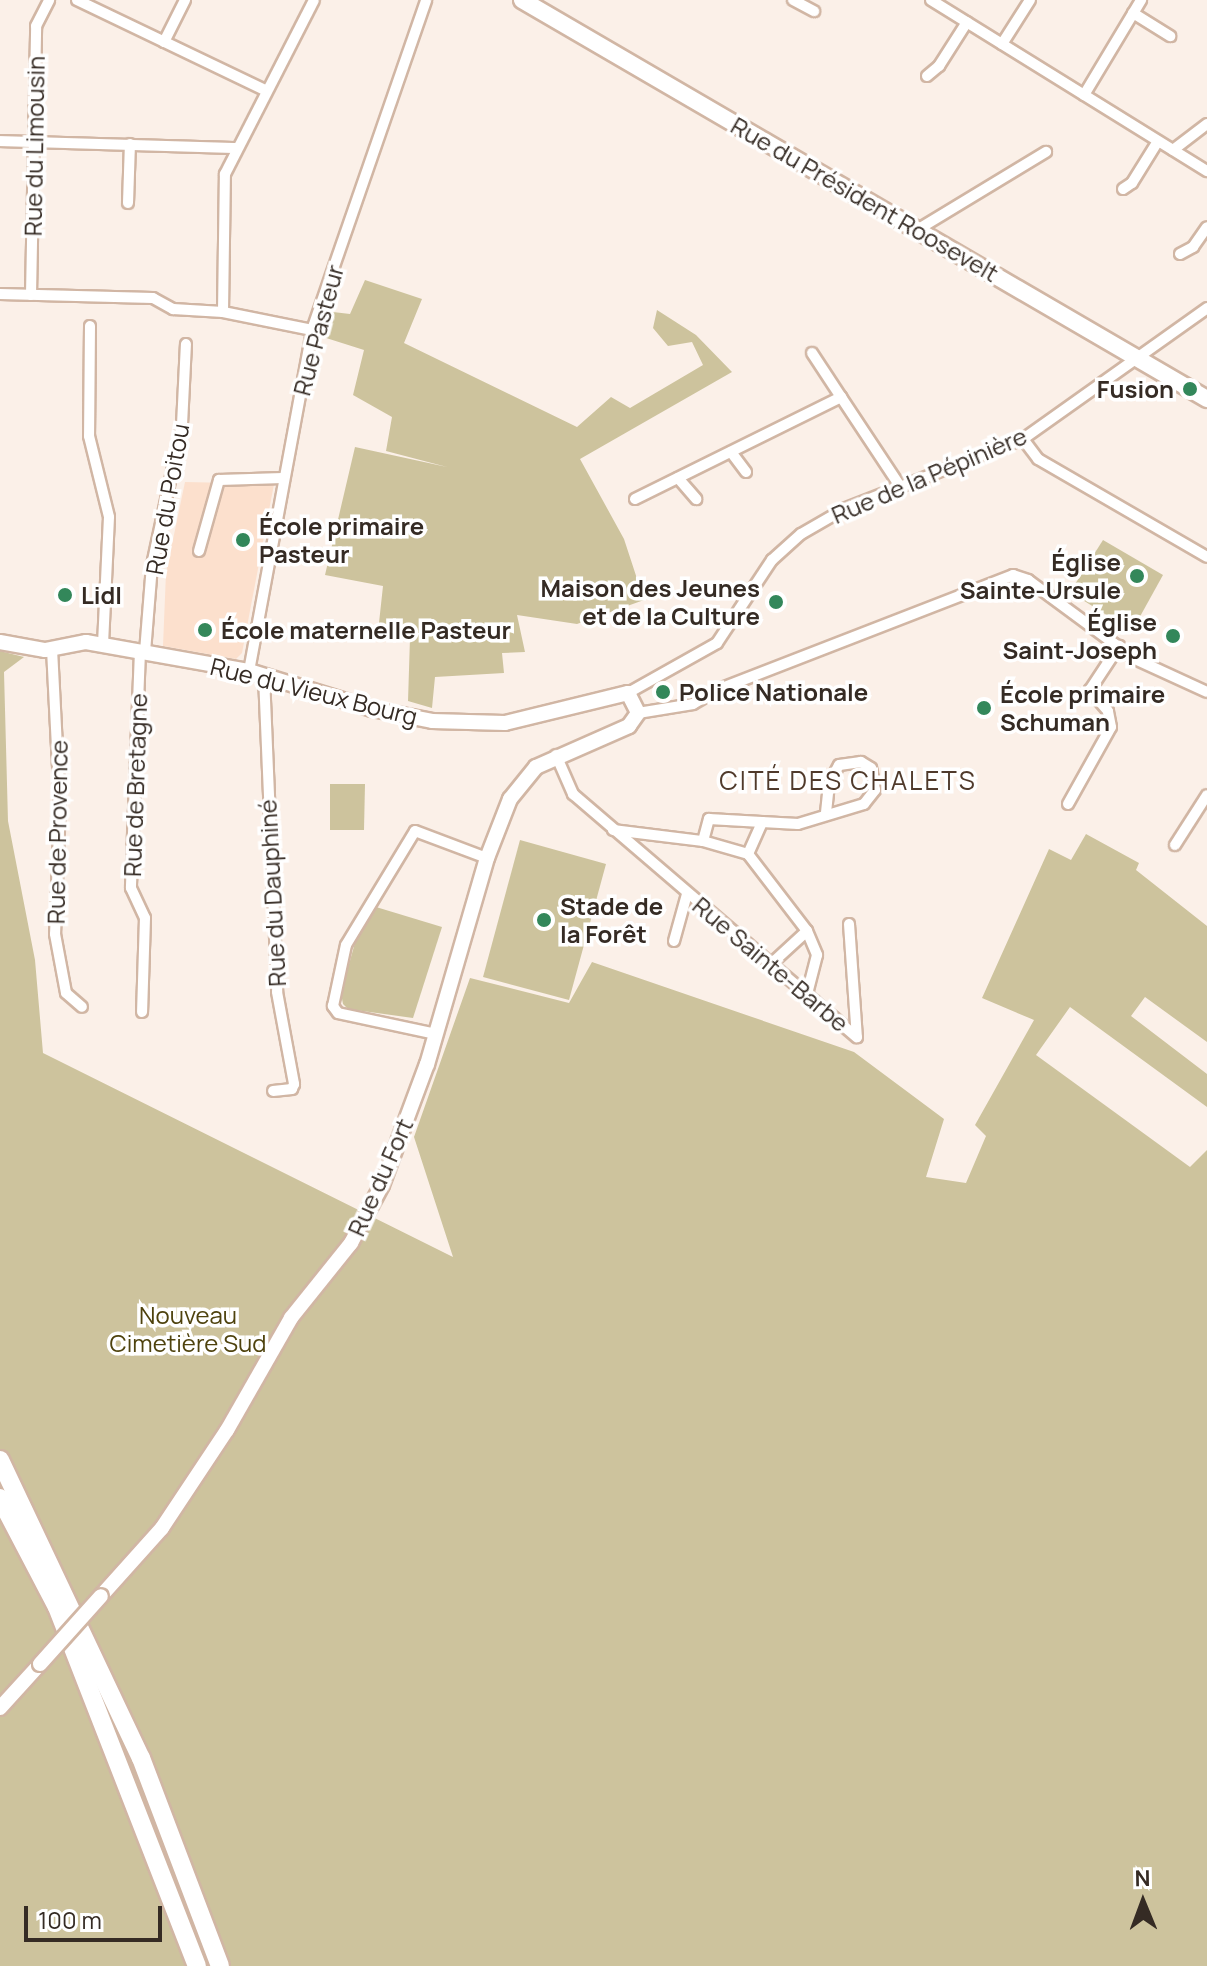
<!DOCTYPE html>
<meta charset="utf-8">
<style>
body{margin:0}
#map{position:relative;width:1207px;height:1966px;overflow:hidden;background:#fbf0e8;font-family:Manrope,sans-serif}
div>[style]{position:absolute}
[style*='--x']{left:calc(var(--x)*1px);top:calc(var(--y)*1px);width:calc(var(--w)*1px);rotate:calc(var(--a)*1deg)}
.built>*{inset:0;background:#fce0cd}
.green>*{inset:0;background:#cdc39d}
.roads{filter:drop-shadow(2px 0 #d1b6a4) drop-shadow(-2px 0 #d1b6a4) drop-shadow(0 2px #d1b6a4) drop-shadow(0 -2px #d1b6a4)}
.street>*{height:10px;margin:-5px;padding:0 5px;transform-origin:5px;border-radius:5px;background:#fff}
.secondary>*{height:14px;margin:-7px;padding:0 7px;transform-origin:7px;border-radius:7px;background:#fff}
.primary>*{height:16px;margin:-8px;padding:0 8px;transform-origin:8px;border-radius:8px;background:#fff}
.highway>*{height:18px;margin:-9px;padding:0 9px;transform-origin:9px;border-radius:9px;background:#fff}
.bridges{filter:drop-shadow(2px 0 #d1b6a4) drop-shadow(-2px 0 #d1b6a4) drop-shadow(0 2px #d1b6a4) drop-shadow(0 -2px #d1b6a4)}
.secondary-bridge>*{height:14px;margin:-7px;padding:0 7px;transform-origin:7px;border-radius:7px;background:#fff}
.dots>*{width:22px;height:22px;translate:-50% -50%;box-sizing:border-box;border:4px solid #fff;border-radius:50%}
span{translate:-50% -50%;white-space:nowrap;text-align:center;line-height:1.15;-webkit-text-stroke:7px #fff;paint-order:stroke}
.street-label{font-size:24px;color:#352b24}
.poi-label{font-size:24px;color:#352b24;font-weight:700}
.right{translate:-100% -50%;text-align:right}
.left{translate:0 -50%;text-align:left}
.park-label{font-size:24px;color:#4e420d}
.neighbourhood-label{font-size:26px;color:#503a2b;letter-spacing:2px}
.north{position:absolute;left:1103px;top:1862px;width:80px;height:80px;-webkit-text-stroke:6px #fff;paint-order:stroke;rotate:359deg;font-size:22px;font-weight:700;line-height:32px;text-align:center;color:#352b24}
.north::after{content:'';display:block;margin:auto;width:28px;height:36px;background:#352b24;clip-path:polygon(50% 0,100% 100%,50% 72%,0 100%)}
.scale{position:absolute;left:24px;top:1906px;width:138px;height:36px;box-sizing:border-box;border:4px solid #352b24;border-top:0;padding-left:10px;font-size:24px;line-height:28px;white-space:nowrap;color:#352b24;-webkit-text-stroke:6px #fff;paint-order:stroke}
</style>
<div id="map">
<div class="built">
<div style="clip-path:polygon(185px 482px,274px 484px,242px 653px,236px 659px,163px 646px,166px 573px)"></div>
</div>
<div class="green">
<div style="clip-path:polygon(365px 280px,422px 299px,404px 343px,577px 427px,611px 397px,630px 408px,703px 365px,692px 342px,668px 346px,653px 328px,657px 310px,696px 335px,732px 372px,580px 459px,624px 539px,644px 600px,577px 624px,517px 615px,525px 652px,502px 653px,504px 673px,435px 677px,432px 708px,408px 701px,410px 638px,378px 632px,383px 586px,325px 575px,355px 447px,447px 467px,386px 451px,392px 417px,353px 395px,364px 350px,323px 337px,333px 312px,350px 314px)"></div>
<div style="clip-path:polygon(1103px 540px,1163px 575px,1132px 631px,1070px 592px)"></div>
<div style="clip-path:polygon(0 651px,24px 657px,4px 672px,8px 821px,35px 960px,43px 1053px,453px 1257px,414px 1137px,470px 978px,569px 1003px,592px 962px,854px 1052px,944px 1119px,926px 1177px,966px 1183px,986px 1136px,975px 1125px,1034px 1020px,982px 998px,1049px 849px,1071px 860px,1086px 834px,1139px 863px,1136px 870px,1207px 926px,1207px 1042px,1145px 997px,1131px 1016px,1207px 1074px,1207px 1107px,1070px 1007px,1036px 1055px,1190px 1167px,1207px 1150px,1207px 1966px,0 1966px)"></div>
<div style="clip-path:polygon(330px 784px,365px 784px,364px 830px,330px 830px)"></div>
<div style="clip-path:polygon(520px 840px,606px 864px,569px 1000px,483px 977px)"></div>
<div style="clip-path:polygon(376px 907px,442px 927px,413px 1018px,348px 1009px,343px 1004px,341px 993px,356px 939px)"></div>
</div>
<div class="roads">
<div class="street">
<div style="--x:77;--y:0;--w:208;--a:25.6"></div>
<div style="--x:793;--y:0;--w:24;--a:28"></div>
<div style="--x:931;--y:0;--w:325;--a:31.8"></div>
<div style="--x:1133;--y:13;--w:44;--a:31.9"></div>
<div style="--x:164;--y:42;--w:47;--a:-63.4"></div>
<div style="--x:1002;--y:44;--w:52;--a:-57.5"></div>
<div style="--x:927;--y:76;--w:16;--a:-40"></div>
<div style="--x:939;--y:66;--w:52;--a:-57.5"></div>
<div style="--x:1084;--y:95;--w:111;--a:-59"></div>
<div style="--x:0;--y:141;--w:237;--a:1.7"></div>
<div style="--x:1173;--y:150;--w:43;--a:-37.4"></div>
<div style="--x:1123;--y:189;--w:11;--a:-34"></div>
<div style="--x:1132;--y:183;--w:49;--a:-58.2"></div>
<div style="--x:128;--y:203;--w:59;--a:-88.1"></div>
<div style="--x:917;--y:230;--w:151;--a:-31.2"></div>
<div style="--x:1180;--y:254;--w:15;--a:-28"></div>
<div style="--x:1193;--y:247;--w:24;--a:-55"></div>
<div style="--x:0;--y:294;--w:153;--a:1.5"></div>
<div style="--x:153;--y:298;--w:23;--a:29"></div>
<div style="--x:173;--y:309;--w:50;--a:3.4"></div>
<div style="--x:223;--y:312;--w:91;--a:11.4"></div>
<div style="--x:31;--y:295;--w:269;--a:-88.9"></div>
<div style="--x:36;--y:26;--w:29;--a:-63"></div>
<div style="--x:223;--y:312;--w:138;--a:-89.2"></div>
<div style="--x:225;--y:174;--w:195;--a:-62.9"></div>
<div style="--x:90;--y:326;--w:110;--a:90.5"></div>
<div style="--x:89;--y:436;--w:83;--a:76.1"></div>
<div style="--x:109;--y:517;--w:128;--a:92.7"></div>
<div style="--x:812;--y:353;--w:53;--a:56.6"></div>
<div style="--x:1023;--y:439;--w:25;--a:53"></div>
<div style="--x:1038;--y:459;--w:195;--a:30.1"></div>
<div style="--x:731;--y:452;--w:25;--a:53"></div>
<div style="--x:678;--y:478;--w:28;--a:49"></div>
<div style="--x:635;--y:499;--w:230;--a:-26.3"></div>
<div style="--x:841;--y:397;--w:107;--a:56.5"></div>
<div style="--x:199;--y:551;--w:74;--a:-74.3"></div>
<div style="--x:219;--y:480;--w:64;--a:-1.8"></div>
<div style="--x:52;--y:649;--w:156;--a:87.1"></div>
<div style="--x:60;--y:805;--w:129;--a:92.2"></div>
<div style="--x:55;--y:934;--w:60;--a:79.4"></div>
<div style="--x:66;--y:993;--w:21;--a:41"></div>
<div style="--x:140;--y:651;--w:237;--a:92.2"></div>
<div style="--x:131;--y:888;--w:33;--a:65"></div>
<div style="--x:145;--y:918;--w:94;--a:91.8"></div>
<div style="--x:145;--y:652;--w:87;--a:-85.4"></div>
<div style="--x:152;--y:565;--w:143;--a:-77.9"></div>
<div style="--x:182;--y:425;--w:81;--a:-87.2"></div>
<div style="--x:249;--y:671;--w:347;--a:-79.5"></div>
<div style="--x:312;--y:330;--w:349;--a:-70.9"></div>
<div style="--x:264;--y:676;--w:316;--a:87.6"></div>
<div style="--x:277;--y:992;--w:94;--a:79.5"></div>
<div style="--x:294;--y:1084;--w:5;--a:112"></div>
<div style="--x:292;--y:1089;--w:19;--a:174"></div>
<div style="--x:628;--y:693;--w:102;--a:-29.3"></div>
<div style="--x:717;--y:643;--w:100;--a:-56.5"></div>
<div style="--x:772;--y:560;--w:39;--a:-42"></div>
<div style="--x:801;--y:534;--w:52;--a:-30"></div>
<div style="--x:846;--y:508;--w:190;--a:-21.3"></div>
<div style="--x:1023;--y:439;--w:226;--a:-35.4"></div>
<div style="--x:638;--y:713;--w:56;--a:-9.3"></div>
<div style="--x:693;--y:704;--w:28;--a:-30"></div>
<div style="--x:717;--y:690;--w:318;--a:-21.2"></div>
<div style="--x:1013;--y:575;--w:16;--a:18"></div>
<div style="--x:1028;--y:580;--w:133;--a:36.4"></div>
<div style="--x:1135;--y:659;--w:79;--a:24.6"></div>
<div style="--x:556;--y:755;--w:43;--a:66.4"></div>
<div style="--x:573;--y:794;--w:374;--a:40.6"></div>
<div style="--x:1068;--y:804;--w:88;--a:-60.8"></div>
<div style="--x:1111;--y:727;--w:16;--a:-101"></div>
<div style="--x:1108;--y:711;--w:28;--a:-131"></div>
<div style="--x:1090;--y:690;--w:53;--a:-56.6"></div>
<div style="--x:613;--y:830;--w:91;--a:7"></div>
<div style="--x:703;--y:841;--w:47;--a:16.1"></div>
<div style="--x:748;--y:854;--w:35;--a:-66"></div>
<div style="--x:762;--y:822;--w:36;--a:3"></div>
<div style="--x:798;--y:824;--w:69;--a:-16.9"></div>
<div style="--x:864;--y:804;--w:18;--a:-52"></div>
<div style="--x:875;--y:790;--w:22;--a:-100"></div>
<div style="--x:871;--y:768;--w:12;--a:-149"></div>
<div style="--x:861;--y:762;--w:22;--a:172"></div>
<div style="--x:839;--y:765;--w:21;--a:118"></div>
<div style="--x:829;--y:784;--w:30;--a:96"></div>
<div style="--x:703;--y:841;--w:23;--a:-75"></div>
<div style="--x:709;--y:819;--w:53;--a:3.2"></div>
<div style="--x:1175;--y:845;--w:59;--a:-57.4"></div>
<div style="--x:748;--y:854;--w:97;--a:52.5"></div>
<div style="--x:807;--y:931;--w:49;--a:137.5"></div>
<div style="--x:849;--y:924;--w:113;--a:86"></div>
<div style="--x:807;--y:931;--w:26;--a:67"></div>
<div style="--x:817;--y:955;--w:40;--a:104.4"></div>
<div style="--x:674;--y:941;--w:49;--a:-74.5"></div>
<div style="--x:436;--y:1034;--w:100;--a:-167.9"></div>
<div style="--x:338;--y:1013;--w:9;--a:-126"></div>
<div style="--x:333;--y:1006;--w:62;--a:-78"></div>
<div style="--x:346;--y:945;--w:133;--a:-58.8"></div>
<div style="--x:415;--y:831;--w:77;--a:20.6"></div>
</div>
<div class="secondary">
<div style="--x:0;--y:642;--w:46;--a:10.1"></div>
<div style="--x:45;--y:650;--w:42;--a:-11"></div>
<div style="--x:86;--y:642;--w:166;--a:10.1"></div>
<div style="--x:249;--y:671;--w:129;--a:17.2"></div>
<div style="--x:372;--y:709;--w:61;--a:11.3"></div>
<div style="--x:432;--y:721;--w:73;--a:1.6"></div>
<div style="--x:505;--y:723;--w:127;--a:-13.7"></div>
<div style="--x:628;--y:693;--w:22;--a:63"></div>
<div style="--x:638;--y:713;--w:16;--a:125"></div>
<div style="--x:629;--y:726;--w:102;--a:156.2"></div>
<div style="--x:536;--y:767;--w:41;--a:129.1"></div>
<div style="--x:510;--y:799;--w:63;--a:111.3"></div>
<div style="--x:487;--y:858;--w:215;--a:106.2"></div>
<div style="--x:427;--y:1064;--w:129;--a:110.4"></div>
<div style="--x:382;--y:1185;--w:66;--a:118.1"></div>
<div style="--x:351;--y:1243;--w:96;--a:128.7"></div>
<div style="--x:291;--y:1318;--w:129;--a:119.7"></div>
<div style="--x:227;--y:1430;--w:118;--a:123.6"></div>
<div style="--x:162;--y:1528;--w:91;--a:131.9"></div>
<div style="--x:0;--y:1708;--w:59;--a:-47.7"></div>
</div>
<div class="primary">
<div style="--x:522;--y:0;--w:793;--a:30.22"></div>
</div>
<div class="highway">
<div style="--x:0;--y:1460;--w:330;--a:64.7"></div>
<div style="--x:141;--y:1758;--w:222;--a:69.2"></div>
<div style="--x:0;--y:1498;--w:123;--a:62.4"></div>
<div style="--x:57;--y:1607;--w:385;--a:68.7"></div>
</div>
</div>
<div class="bridges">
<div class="secondary-bridge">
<div style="--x:40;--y:1664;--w:91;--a:-48.1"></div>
</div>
</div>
<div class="dots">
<div style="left:1190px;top:389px;background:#33875a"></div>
<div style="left:243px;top:540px;background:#33875a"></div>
<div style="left:1137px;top:576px;background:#33875a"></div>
<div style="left:65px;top:595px;background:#33875a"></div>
<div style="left:776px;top:602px;background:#33875a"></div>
<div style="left:205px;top:630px;background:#33875a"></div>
<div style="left:1173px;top:636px;background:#33875a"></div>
<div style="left:663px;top:692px;background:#33875a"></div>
<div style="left:984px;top:708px;background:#33875a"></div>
<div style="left:544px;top:920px;background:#33875a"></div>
</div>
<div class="street-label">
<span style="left:34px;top:146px;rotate:-89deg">Rue du Limousin</span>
<span style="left:865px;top:199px;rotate:30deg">Rue du Président Roosevelt</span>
<span style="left:318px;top:330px;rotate:-75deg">Rue Pasteur</span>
<span style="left:929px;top:475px;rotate:-23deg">Rue de la Pépinière</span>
<span style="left:167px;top:499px;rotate:-80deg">Rue du Poitou</span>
<span style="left:314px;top:691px;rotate:14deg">Rue du Vieux Bourg</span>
<span style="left:135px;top:785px;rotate:-88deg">Rue de Bretagne</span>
<span style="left:57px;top:832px;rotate:-89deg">Rue de Provence</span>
<span style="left:272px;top:893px;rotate:-93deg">Rue du Dauphiné</span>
<span style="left:771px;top:964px;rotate:40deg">Rue Sainte-Barbe</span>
<span style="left:380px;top:1177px;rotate:-66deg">Rue du Fort</span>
</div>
<div class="poi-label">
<span class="right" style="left:1174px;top:389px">Fusion</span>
<span class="left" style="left:259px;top:540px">École primaire<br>Pasteur</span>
<span class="right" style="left:1121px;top:576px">Église<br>Sainte-Ursule</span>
<span class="right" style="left:760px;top:602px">Maison des Jeunes<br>et de la Culture</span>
<span class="left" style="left:81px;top:595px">Lidl</span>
<span class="right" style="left:1157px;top:636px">Église<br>Saint-Joseph</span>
<span class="left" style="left:221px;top:630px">École maternelle Pasteur</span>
<span class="left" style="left:679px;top:692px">Police Nationale</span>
<span class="left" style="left:1000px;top:708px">École primaire<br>Schuman</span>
<span class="left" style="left:560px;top:920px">Stade de<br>la Forêt</span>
</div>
<div class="park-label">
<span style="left:188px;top:1329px">Nouveau<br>Cimetière Sud</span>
</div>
<div class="neighbourhood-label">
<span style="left:848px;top:781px">CITÉ DES CHALETS</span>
</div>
<div class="north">N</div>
<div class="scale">100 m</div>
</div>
